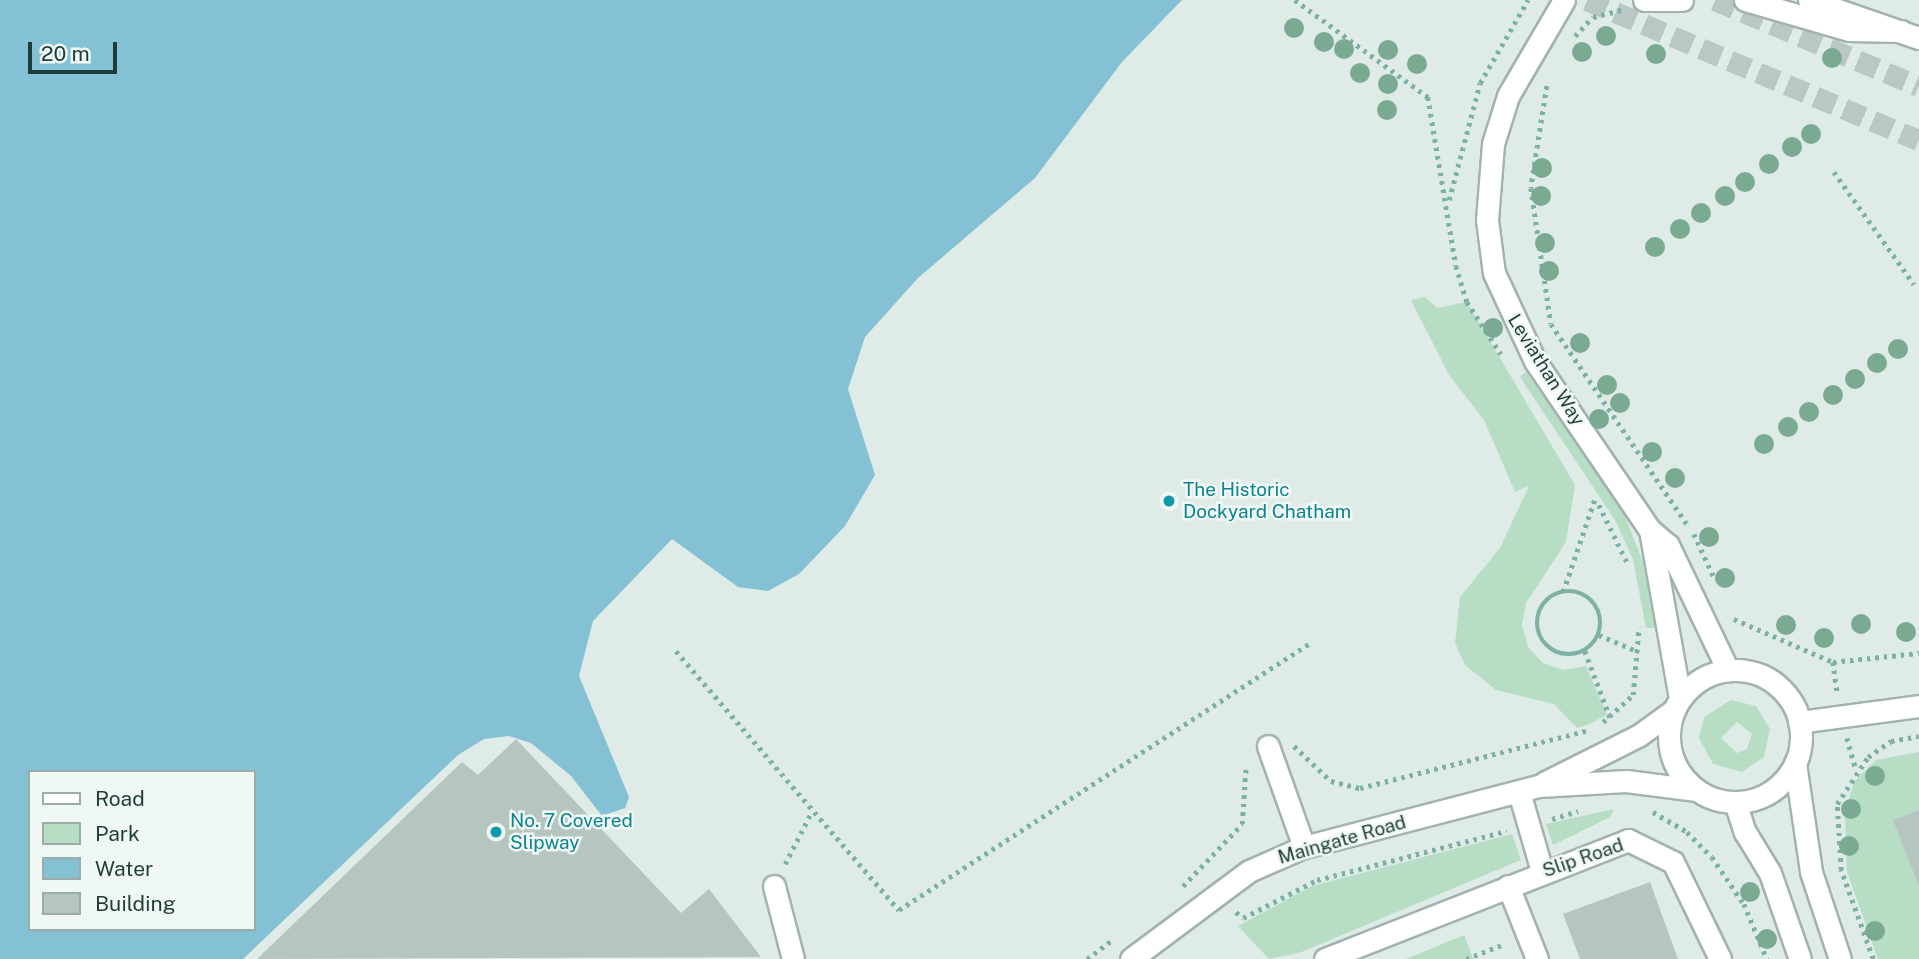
<!DOCTYPE html>
<style>
body{margin:0}
#map{position:relative;width:1919px;height:959px;overflow:hidden;background:#dfebe7;font-family:"Public Sans",sans-serif}
div>[style]{position:absolute}
[style*='--x']{left:calc(var(--x)*1px);top:calc(var(--y)*1px);width:calc(var(--w)*1px);rotate:calc(var(--a)*1deg)}
.green>*{inset:0;background:#b7dec5}
.water>*{inset:0;background:#84c1d4}
.building>*{inset:0;background:#b5c6c0}
.major-tunnel>*{height:21px;margin-top:-10.5px;transform-origin:0;background:repeating-linear-gradient(90deg,#b9c8c4 0 21px,transparent 0 31px)}
.path>*{height:4.5px;margin-top:-2.25px;transform-origin:0;background:repeating-linear-gradient(90deg,#7eb1a5 0 3.5px,transparent 0 8.5px)}
.path>.ring{margin:-2.25px;padding:0;box-sizing:content-box;background:none;border:4.5px solid #7eb1a5;border-radius:50%}
.roads{filter:drop-shadow(2px 0 #a2b3af) drop-shadow(-2px 0 #a2b3af) drop-shadow(0 2px #a2b3af) drop-shadow(0 -2px #a2b3af)}
.minor>*{height:21px;margin:-10.5px;padding:0 10.5px;transform-origin:10.5px;border-radius:10.5px;background:#fff}
.minor>.ring{margin:-10.5px;padding:0;box-sizing:content-box;background:none;border:21px solid #fff;border-radius:50%}
.trees>*{width:20px;height:20px;margin:-10px;border-radius:50%;background:#7aaa92}
.dots>*{width:19px;height:19px;translate:-50% -50%;box-sizing:border-box;border:4px solid #f0f8f5;border-radius:50%}
span{translate:-50% -50%;white-space:nowrap;text-align:center;line-height:1.15;-webkit-text-stroke:5px #f0f8f5;paint-order:stroke}
.street-label{font-size:19px;color:#1f3c37}
.culture-label{font-size:19px;color:#0d838f}
.left{translate:0 -50%;text-align:left}
.legend{position:absolute;left:28px;top:770px;width:228px;height:161px;box-sizing:border-box;background:#f0f8f5;border:2px solid #9cada9;margin:0;padding:9px 12px;list-style:none;font-size:21px;color:#1f3c37}
.legend li{display:flex;align-items:center;gap:14px;height:35px}
.legend b{width:35px;border:2px solid #9cada9}
.scale{position:absolute;left:28px;top:42px;width:89px;height:32px;box-sizing:border-box;border:4px solid #1f3c37;border-top:0;padding-left:9px;font-size:21px;line-height:24px;white-space:nowrap;color:#1f3c37;-webkit-text-stroke:5px #f0f8f5;paint-order:stroke}
</style>
<div id="map">
<div class="green">
<div style="clip-path:polygon(1425px 297px,1437px 308px,1467px 302px,1575px 485px,1566px 542px,1526px 603px,1522px 625px,1528px 647px,1543px 663px,1563px 670px,1586px 666px,1607px 715px,1587px 725px,1577px 728px,1554px 704px,1496px 690px,1465px 665px,1455px 643px,1460px 597px,1500px 548px,1529px 486px,1515px 492px,1484px 420px,1449px 375px,1411px 300px)"></div>
<div style="clip-path:polygon(1526px 372px,1622px 509px,1646px 569px,1655px 628px,1646px 628px,1633px 559px,1615px 520px,1520px 377px)"></div>
<div style="clip-path:polygon(evenodd,1731px 700px,1756px 706px,1770px 729px,1764px 757px,1742px 772px,1713px 764px,1699px 738px,1704px 717px,1731px 700px,1737px 722px,1752px 734px,1747px 749px,1737px 753px,1721px 738px,1737px 722px)"></div>
<div style="clip-path:polygon(1919px 752px,1919px 810px,1894px 820px,1919px 888px,1919px 959px,1878px 959px,1847px 872px,1845px 812px,1854px 782px,1876px 760px)"></div>
<div style="clip-path:polygon(1614px 809px,1610px 817px,1553px 845px,1546px 824px)"></div>
<div style="clip-path:polygon(1512px 834px,1521px 860px,1299px 953px,1269px 959px,1238px 926px,1312px 886px)"></div>
<div style="clip-path:polygon(1464px 935px,1473px 959px,1406px 959px)"></div>
</div>
<div class="water">
<div style="clip-path:polygon(evenodd,0 0,1182px 0,1122px 62px,1035px 178px,918px 278px,865px 337px,848px 389px,875px 475px,845px 526px,799px 574px,768px 591px,738px 587px,672px 539px,593px 621px,579px 676px,629px 797px,625px 808px,602px 816px,571px 776px,531px 743px,509px 736px,484px 739px,458px 755px,243px 959px,0 959px,0 0,30px 772px,254px 772px,254px 929px,30px 929px,30px 772px)"></div>
</div>
<div class="building">
<div style="clip-path:polygon(516px 739px,681px 913px,709px 889px,761px 957px,257px 959px,462px 762px,478px 775px)"></div>
<div style="clip-path:polygon(1919px 810px,1919px 887px,1893px 820px)"></div>
<div style="clip-path:polygon(1650px 882px,1678px 959px,1580px 959px,1563px 914px)"></div>
</div>
<div class="major-tunnel">
<div style="--x:1587;--y:0;--w:360;--a:22.9"></div>
<div style="--x:1715;--y:0;--w:221;--a:22.9"></div>
</div>
<div class="path">
<div style="--x:1295;--y:0;--w:165;--a:36.1"></div>
<div style="--x:1428;--y:97;--w:171;--a:80.6"></div>
<div style="--x:1456;--y:266;--w:38;--a:73"></div>
<div style="--x:1467;--y:302;--w:62;--a:56.8"></div>
<div style="--x:1575;--y:36;--w:26;--a:-47"></div>
<div style="--x:1593;--y:17;--w:30;--a:-14"></div>
<div style="--x:1547;--y:86;--w:103;--a:98.9"></div>
<div style="--x:1531;--y:188;--w:137;--a:81.6"></div>
<div style="--x:1551;--y:324;--w:245;--a:55.8"></div>
<div style="--x:1834;--y:172;--w:138;--a:54.5"></div>
<div style="--x:1449;--y:200;--w:121;--a:-75.2"></div>
<div style="--x:1480;--y:83;--w:96;--a:-60"></div>
<div style="--x:1599;--y:505;--w:68;--a:63.8"></div>
<div style="--x:1694;--y:534;--w:47;--a:65.1"></div>
<div class="ring" style="left:1537px;top:591px;width:59.5px;height:59.5px"></div>
<div style="--x:1563;--y:592;--w:99;--a:-71.2"></div>
<div style="--x:1734;--y:619;--w:108;--a:23.5"></div>
<div style="--x:1833;--y:662;--w:86;--a:-6"></div>
<div style="--x:1599;--y:635;--w:43;--a:23"></div>
<div style="--x:676;--y:651;--w:342;--a:49.3"></div>
<div style="--x:899;--y:910;--w:492;--a:-33"></div>
<div style="--x:1585;--y:651;--w:71;--a:69.3"></div>
<div style="--x:1833;--y:662;--w:30;--a:82"></div>
<div style="--x:1603;--y:722;--w:40;--a:-42"></div>
<div style="--x:1633;--y:695;--w:68;--a:-85"></div>
<div style="--x:1847;--y:738;--w:33;--a:74"></div>
<div style="--x:1294;--y:746;--w:51;--a:43.4"></div>
<div style="--x:1331;--y:781;--w:30;--a:14"></div>
<div style="--x:1360;--y:788;--w:236;--a:-14.2"></div>
<div style="--x:1653;--y:812;--w:39;--a:30"></div>
<div style="--x:1687;--y:832;--w:35;--a:45"></div>
<div style="--x:1712;--y:857;--w:57;--a:55.8"></div>
<div style="--x:1744;--y:904;--w:60;--a:67.3"></div>
<div style="--x:1552;--y:819;--w:27;--a:-17"></div>
<div style="--x:785;--y:864;--w:59;--a:-63"></div>
<div style="--x:1183;--y:886;--w:86;--a:-46.4"></div>
<div style="--x:1242;--y:824;--w:59;--a:-86.1"></div>
<div style="--x:1236;--y:912;--w:9;--a:41"></div>
<div style="--x:1243;--y:918;--w:83;--a:-27.2"></div>
<div style="--x:1317;--y:880;--w:196;--a:-14.5"></div>
<div style="--x:1087;--y:959;--w:31;--a:-37"></div>
<div style="--x:1466;--y:959;--w:41;--a:-21.5"></div>
<div style="--x:1873;--y:959;--w:95;--a:-109.8"></div>
<div style="--x:1841;--y:870;--w:66;--a:-93.5"></div>
<div style="--x:1837;--y:804;--w:56;--a:-56.6"></div>
<div style="--x:1868;--y:757;--w:28;--a:-35"></div>
<div style="--x:1891;--y:741;--w:28;--a:-10"></div>
</div>
<div class="roads">
<div class="minor">
<div style="--x:1564;--y:0;--w:111;--a:120.3"></div>
<div style="--x:1508;--y:96;--w:50;--a:107.4"></div>
<div style="--x:1493;--y:144;--w:76;--a:94.5"></div>
<div style="--x:1487;--y:220;--w:53;--a:82.5"></div>
<div style="--x:1494;--y:273;--w:97;--a:65"></div>
<div style="--x:1535;--y:361;--w:204;--a:55.8"></div>
<div style="--x:1650;--y:530;--w:23;--a:40"></div>
<div style="--x:1668;--y:545;--w:139;--a:64.4"></div>
<div style="--x:1644;--y:0;--w:38;--a:0"></div>
<div style="--x:1745;--y:0;--w:108;--a:16.1"></div>
<div style="--x:1849;--y:30;--w:52;--a:1.1"></div>
<div style="--x:1809;--y:0;--w:116;--a:19.1"></div>
<div style="--x:1650;--y:530;--w:171;--a:79.9"></div>
<div class="ring" style="left:1669px;top:670px;width:111px;height:111px"></div>
<div style="--x:1799;--y:722;--w:121;--a:-7.6"></div>
<div style="--x:1268;--y:746;--w:107;--a:70.4"></div>
<div style="--x:1795;--y:763;--w:110;--a:81.6"></div>
<div style="--x:1811;--y:872;--w:92;--a:71.6"></div>
<div style="--x:1544;--y:783;--w:105;--a:-26.6"></div>
<div style="--x:1638;--y:736;--w:44;--a:-35.8"></div>
<div style="--x:1519;--y:792;--w:82;--a:73.8"></div>
<div style="--x:1735;--y:802;--w:32;--a:72"></div>
<div style="--x:1745;--y:832;--w:48;--a:58.6"></div>
<div style="--x:1770;--y:873;--w:91;--a:70.8"></div>
<div style="--x:774;--y:886;--w:75;--a:75.4"></div>
<div style="--x:1508;--y:886;--w:79;--a:68.3"></div>
<div style="--x:1131;--y:959;--w:147;--a:-36.7"></div>
<div style="--x:1249;--y:871;--w:60;--a:-23.6"></div>
<div style="--x:1304;--y:847;--w:243;--a:-14.6"></div>
<div style="--x:1539;--y:786;--w:87;--a:-3.3"></div>
<div style="--x:1626;--y:781;--w:71;--a:7.3"></div>
<div style="--x:1325;--y:959;--w:326;--a:-21.4"></div>
<div style="--x:1628;--y:840;--w:50;--a:26.1"></div>
<div style="--x:1673;--y:862;--w:108;--a:64.1"></div>
</div>
</div>
<div class="trees">
<div style="left:1294px;top:28px"></div>
<div style="left:1606px;top:36px"></div>
<div style="left:1324px;top:42px"></div>
<div style="left:1344px;top:49px"></div>
<div style="left:1388px;top:50px"></div>
<div style="left:1582px;top:52px"></div>
<div style="left:1656px;top:54px"></div>
<div style="left:1832px;top:58px"></div>
<div style="left:1417px;top:64px"></div>
<div style="left:1360px;top:73px"></div>
<div style="left:1388px;top:84px"></div>
<div style="left:1387px;top:110px"></div>
<div style="left:1811px;top:134px"></div>
<div style="left:1792px;top:147px"></div>
<div style="left:1769px;top:164px"></div>
<div style="left:1542px;top:168px"></div>
<div style="left:1745px;top:182px"></div>
<div style="left:1541px;top:196px"></div>
<div style="left:1725px;top:196px"></div>
<div style="left:1701px;top:213px"></div>
<div style="left:1680px;top:229px"></div>
<div style="left:1545px;top:243px"></div>
<div style="left:1655px;top:247px"></div>
<div style="left:1549px;top:271px"></div>
<div style="left:1493px;top:328px"></div>
<div style="left:1580px;top:343px"></div>
<div style="left:1898px;top:349px"></div>
<div style="left:1877px;top:363px"></div>
<div style="left:1855px;top:379px"></div>
<div style="left:1607px;top:385px"></div>
<div style="left:1833px;top:395px"></div>
<div style="left:1620px;top:403px"></div>
<div style="left:1809px;top:412px"></div>
<div style="left:1599px;top:419px"></div>
<div style="left:1788px;top:427px"></div>
<div style="left:1764px;top:444px"></div>
<div style="left:1652px;top:452px"></div>
<div style="left:1675px;top:478px"></div>
<div style="left:1709px;top:537px"></div>
<div style="left:1725px;top:578px"></div>
<div style="left:1861px;top:624px"></div>
<div style="left:1786px;top:625px"></div>
<div style="left:1906px;top:632px"></div>
<div style="left:1824px;top:638px"></div>
<div style="left:1875px;top:776px"></div>
<div style="left:1851px;top:809px"></div>
<div style="left:1849px;top:846px"></div>
<div style="left:1750px;top:892px"></div>
<div style="left:1875px;top:931px"></div>
<div style="left:1767px;top:939px"></div>
</div>
<div class="dots">
<div style="left:1169px;top:501px;background:#0f9aa8"></div>
<div style="left:496px;top:832px;background:#0f9aa8"></div>
</div>
<div class="street-label">
<span style="left:1546px;top:370px;rotate:58deg">Leviathan Way</span>
<span style="left:1342px;top:840px;rotate:-16deg">Maingate Road</span>
<span style="left:1583px;top:858px;rotate:-19deg">Slip Road</span>
</div>
<div class="culture-label">
<span class="left" style="left:1183px;top:501px">The Historic<br>Dockyard Chatham</span>
<span class="left" style="left:510px;top:832px">No. 7 Covered<br>Slipway</span>
</div>
<ul class="legend">
<li><b style="height:9px;background:#fff"></b>Road</li>
<li><b style="height:19px;background:#b7dec5"></b>Park</li>
<li><b style="height:19px;background:#84c1d4"></b>Water</li>
<li><b style="height:19px;background:#b5c6c0"></b>Building</li>
</ul>
<div class="scale">20 m</div>
</div>
